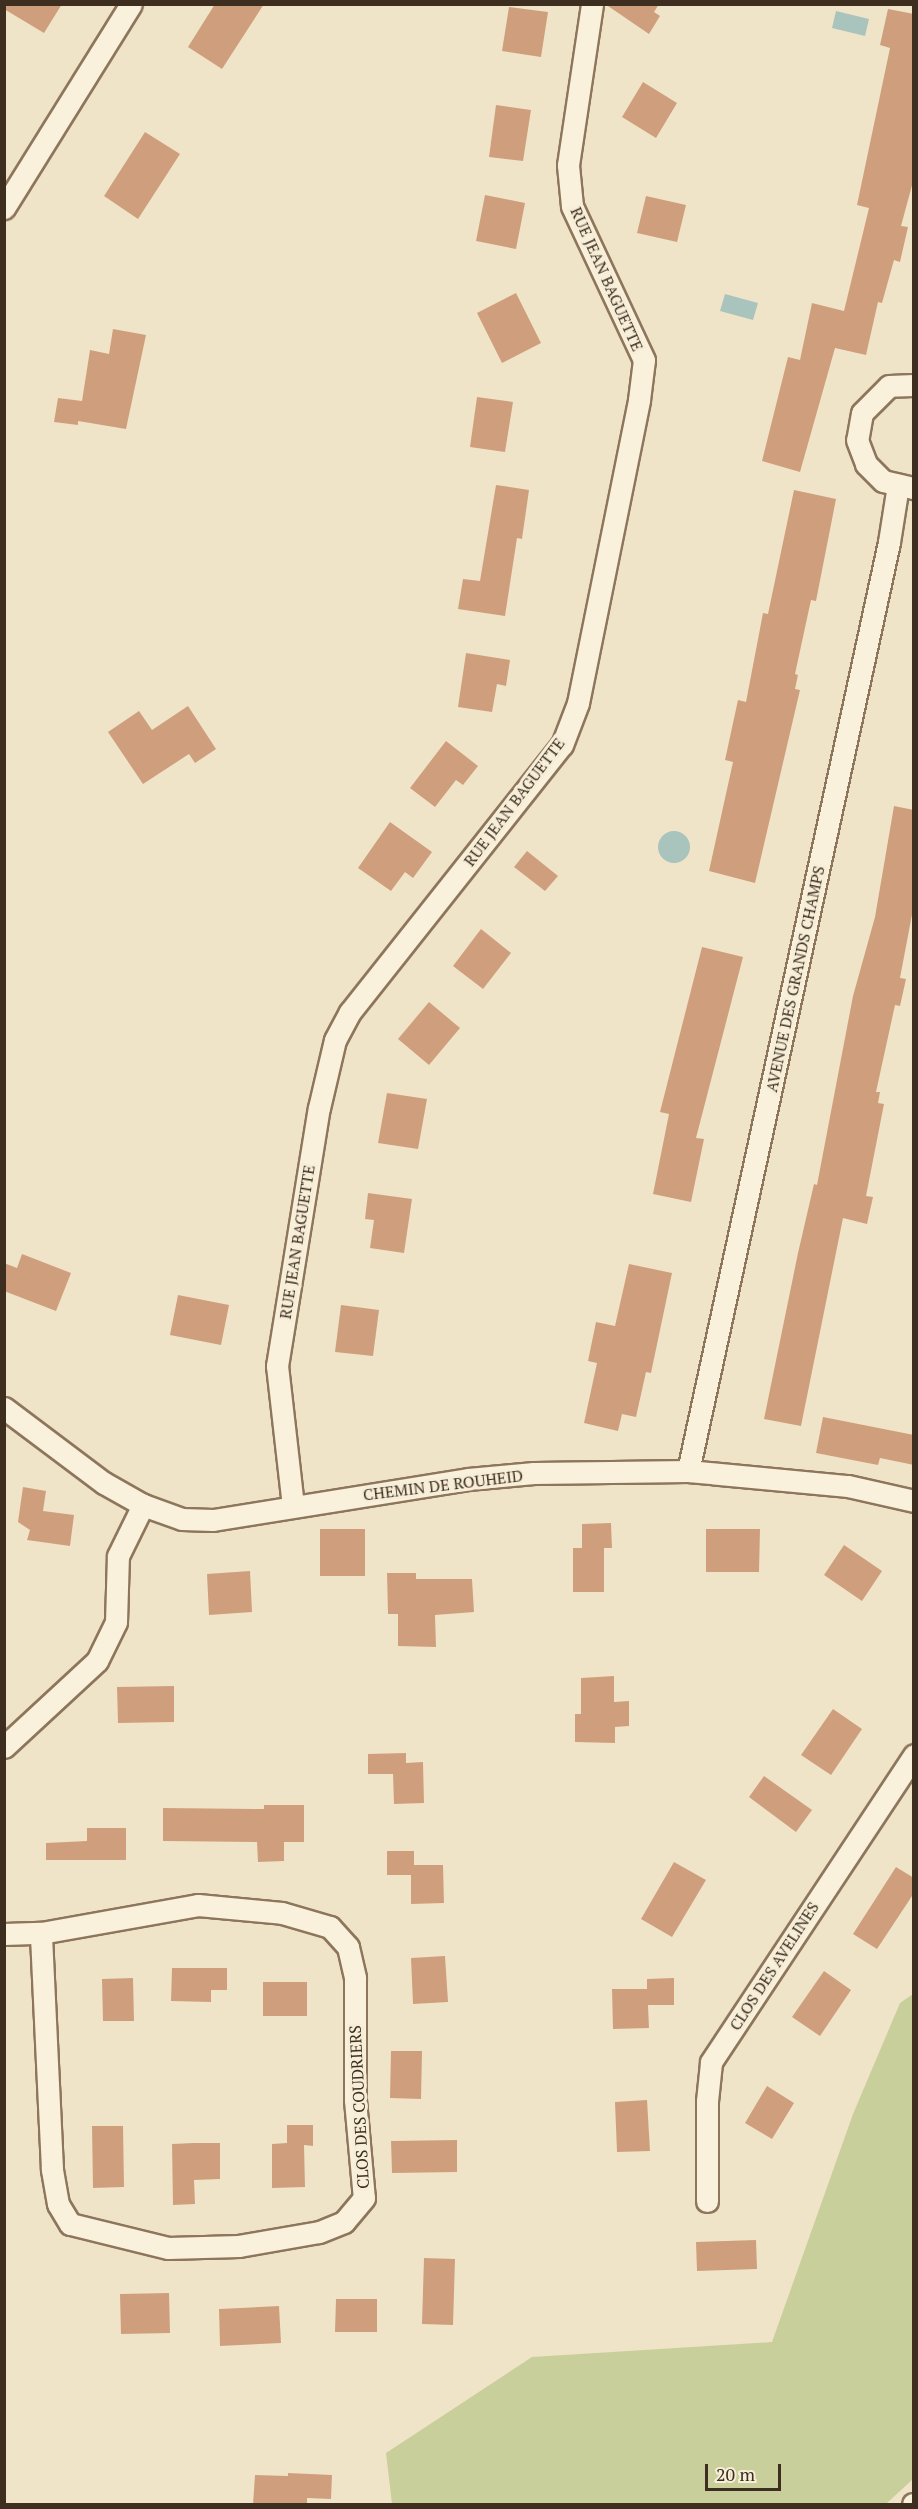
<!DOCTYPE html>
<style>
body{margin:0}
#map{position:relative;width:918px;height:2509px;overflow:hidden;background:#f0e4c8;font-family:"PT Serif",serif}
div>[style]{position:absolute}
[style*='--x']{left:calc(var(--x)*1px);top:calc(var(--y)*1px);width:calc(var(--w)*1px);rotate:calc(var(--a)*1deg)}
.green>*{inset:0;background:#c9cf9b}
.water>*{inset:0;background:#a9c4bc}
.round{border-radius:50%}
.building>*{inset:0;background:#cf9f7d}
.roads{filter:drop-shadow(2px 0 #8d765c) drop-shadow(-2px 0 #8d765c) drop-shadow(0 2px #8d765c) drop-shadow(0 -2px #8d765c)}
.minor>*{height:21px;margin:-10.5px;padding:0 10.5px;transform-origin:10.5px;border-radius:10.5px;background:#faf1dc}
span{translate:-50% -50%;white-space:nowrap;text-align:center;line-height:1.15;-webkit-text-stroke:6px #f7eed8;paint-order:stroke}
.street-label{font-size:16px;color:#3d2e20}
.frame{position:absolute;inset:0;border:6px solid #3d2e20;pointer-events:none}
.scale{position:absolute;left:705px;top:2464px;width:76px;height:27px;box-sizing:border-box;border:3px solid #3d2e20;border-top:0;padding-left:8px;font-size:18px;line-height:21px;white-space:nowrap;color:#3d2e20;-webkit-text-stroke:4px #f7eed8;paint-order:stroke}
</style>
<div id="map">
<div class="green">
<div style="clip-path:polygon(913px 1994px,913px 2479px,886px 2504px,392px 2504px,386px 2453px,532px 2357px,772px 2342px,853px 2114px,900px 2003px)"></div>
</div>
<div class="water">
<div style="clip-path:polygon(836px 11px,869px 19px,865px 36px,832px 28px)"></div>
<div style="clip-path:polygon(725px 294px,758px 303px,753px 320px,720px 311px)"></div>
<div class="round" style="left:658px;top:831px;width:32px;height:32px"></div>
</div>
<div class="building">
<div style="clip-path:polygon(4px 4px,62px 4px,44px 33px,4px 9px)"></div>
<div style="clip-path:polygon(215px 4px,264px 4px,222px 69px,188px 47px)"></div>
<div style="clip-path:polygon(605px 4px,659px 4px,654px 12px,660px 16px,649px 34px)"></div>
<div style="clip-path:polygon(509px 7px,548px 12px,541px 57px,502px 51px)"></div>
<div style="clip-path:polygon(888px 9px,914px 14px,914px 178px,901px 226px,908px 227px,900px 262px,894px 260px,882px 303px,878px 302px,866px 355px,835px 348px,800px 472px,762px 461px,788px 357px,800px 360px,812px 303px,844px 311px,869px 208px,857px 205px,890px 48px,880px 45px)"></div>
<div style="clip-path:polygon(643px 82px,677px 103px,656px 138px,622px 117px)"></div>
<div style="clip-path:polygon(496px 105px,531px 110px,523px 161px,489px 157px)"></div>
<div style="clip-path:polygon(145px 132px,180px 154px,138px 219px,104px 196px)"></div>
<div style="clip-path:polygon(485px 195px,525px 203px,516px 249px,476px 241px)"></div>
<div style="clip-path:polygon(646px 196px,686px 205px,677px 242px,637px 233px)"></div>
<div style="clip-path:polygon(516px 293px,541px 343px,502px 363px,477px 313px)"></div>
<div style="clip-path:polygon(113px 329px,146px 335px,126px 429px,78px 421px,78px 425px,54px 422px,58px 398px,82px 401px,90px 350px,109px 354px)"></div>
<div style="clip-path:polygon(477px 397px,513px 402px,505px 452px,470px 447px)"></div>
<div style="clip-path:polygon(496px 485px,529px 490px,522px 539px,517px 538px,505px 616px,458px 609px,463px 579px,480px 581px)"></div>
<div style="clip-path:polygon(794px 490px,836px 499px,816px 601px,811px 600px,795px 674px,798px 675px,795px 689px,800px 690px,755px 883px,709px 871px,733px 762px,725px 760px,738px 700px,746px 702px,763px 613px,768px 614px)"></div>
<div style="clip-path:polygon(466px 653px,510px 660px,506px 686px,497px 684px,492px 712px,458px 707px)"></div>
<div style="clip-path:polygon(188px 706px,216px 749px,195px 763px,189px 754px,143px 784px,108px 732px,139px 711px,152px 730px)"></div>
<div style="clip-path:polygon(446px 741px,478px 766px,463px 785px,456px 780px,435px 807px,410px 788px)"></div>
<div style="clip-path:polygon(894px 806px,914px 810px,914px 904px,900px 978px,906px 979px,900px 1006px,895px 1005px,876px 1092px,880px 1092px,878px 1103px,884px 1104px,866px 1196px,873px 1197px,867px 1224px,843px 1218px,801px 1426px,764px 1419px,798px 1253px,814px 1184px,817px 1185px,853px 996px,875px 917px)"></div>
<div style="clip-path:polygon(390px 822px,432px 852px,413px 878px,405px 872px,391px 891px,358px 868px)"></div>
<div style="clip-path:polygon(527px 851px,558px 876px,545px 891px,514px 867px)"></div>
<div style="clip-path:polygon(481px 929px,511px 953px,483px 989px,453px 966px)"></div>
<div style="clip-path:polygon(702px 947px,743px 957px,696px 1138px,704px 1139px,691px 1202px,653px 1194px,669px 1114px,660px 1112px)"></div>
<div style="clip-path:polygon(429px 1002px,460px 1028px,429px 1065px,398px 1039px)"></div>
<div style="clip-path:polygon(387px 1093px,427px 1099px,418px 1149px,378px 1143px)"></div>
<div style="clip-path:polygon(368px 1193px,412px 1199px,404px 1253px,370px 1248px,374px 1220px,365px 1219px)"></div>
<div style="clip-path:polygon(22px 1254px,71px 1273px,56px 1311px,4px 1291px,4px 1263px,17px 1268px)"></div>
<div style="clip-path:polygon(629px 1264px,672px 1273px,651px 1373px,646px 1372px,636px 1417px,622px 1414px,618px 1431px,584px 1423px,597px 1363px,588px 1361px,596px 1322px,615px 1326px)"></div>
<div style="clip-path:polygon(178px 1295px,229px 1305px,221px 1345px,170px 1335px)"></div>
<div style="clip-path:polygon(341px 1305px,379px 1310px,373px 1356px,335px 1352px)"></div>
<div style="clip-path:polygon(823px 1417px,914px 1435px,914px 1465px,880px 1458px,878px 1465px,816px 1453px)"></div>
<div style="clip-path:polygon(23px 1487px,46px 1491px,43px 1511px,74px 1515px,70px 1546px,27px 1540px,30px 1530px,18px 1522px)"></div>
<div style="clip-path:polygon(611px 1523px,612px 1548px,604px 1548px,604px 1592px,573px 1592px,573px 1548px,582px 1548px,582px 1524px)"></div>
<div style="clip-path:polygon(320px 1529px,365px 1529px,365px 1576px,320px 1576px)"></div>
<div style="clip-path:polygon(706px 1529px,760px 1529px,759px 1572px,706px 1572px)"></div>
<div style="clip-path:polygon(844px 1545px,882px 1571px,862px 1601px,824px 1575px)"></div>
<div style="clip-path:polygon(250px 1571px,252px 1612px,209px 1615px,207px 1574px)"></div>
<div style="clip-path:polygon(387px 1573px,416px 1573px,416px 1579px,472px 1579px,474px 1612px,435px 1615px,436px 1647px,398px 1646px,398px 1614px,388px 1614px)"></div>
<div style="clip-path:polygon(614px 1676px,614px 1702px,629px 1701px,629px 1726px,615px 1727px,615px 1743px,575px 1742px,575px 1714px,581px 1714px,581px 1678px)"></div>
<div style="clip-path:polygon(174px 1686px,174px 1722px,118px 1723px,117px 1687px)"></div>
<div style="clip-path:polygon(833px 1709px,862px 1729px,831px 1775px,801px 1755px)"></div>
<div style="clip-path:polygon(406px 1753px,406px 1763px,423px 1762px,424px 1803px,394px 1804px,393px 1774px,368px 1774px,368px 1754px)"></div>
<div style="clip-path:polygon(764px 1776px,812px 1810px,796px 1832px,749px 1797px)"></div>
<div style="clip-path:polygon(264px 1805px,304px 1805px,304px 1842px,284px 1842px,284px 1861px,258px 1862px,257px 1842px,163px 1841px,163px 1808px,264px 1809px)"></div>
<div style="clip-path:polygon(87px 1828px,126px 1828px,126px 1860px,46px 1860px,46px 1843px,87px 1841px)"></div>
<div style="clip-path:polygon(387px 1851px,414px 1851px,414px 1865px,443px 1865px,444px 1903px,411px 1904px,411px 1875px,387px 1875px)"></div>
<div style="clip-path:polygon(674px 1862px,706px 1880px,672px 1937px,641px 1919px)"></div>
<div style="clip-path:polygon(896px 1867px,914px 1878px,914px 1893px,877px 1949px,853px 1934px)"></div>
<div style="clip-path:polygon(445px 1956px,448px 2002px,413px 2004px,411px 1958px)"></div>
<div style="clip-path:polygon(172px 1968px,227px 1968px,227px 1990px,211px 1990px,211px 2002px,171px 2001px)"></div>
<div style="clip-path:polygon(824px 1971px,851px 1990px,820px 2036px,792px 2017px)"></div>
<div style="clip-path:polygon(133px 1978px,134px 2021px,103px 2021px,102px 1979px)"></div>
<div style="clip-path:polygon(674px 1978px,674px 2005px,648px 2005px,649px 2028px,613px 2029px,612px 1989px,647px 1989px,647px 1979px)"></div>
<div style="clip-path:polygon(263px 1982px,307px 1982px,307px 2016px,263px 2016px)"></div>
<div style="clip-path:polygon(391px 2051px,422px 2051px,421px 2099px,390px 2098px)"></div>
<div style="clip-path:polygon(767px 2086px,794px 2103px,772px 2139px,745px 2123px)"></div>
<div style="clip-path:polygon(647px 2100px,650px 2151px,617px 2152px,615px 2102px)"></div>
<div style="clip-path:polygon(287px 2125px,313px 2125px,313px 2146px,304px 2145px,305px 2187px,272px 2188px,272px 2144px,287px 2143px)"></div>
<div style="clip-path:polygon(92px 2126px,123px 2126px,124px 2187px,93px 2188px)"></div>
<div style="clip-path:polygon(457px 2140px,457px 2172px,392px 2173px,391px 2141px)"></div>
<div style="clip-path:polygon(194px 2143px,220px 2143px,220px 2179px,194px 2180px,195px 2204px,173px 2205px,172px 2144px)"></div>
<div style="clip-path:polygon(756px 2240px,757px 2269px,697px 2271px,696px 2242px)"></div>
<div style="clip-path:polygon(424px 2258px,455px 2259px,453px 2325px,422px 2324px)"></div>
<div style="clip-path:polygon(169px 2293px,170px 2333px,121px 2334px,120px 2294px)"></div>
<div style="clip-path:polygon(336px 2299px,377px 2299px,377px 2332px,335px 2332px)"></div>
<div style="clip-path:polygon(279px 2306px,281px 2343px,220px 2346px,219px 2309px)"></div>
<div style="clip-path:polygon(288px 2473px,332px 2475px,331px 2499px,307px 2498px,307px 2505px,253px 2505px,255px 2475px,288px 2476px)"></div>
</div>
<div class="roads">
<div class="minor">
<div style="--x:4;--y:208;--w:240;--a:-58.1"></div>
<div style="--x:914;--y:385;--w:25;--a:178"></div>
<div style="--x:889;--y:386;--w:38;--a:135"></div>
<div style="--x:862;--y:413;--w:27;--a:100"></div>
<div style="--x:857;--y:440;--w:26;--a:69"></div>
<div style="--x:866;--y:464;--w:24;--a:45"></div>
<div style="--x:883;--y:481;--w:32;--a:13"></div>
<div style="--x:4;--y:1408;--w:125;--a:36.9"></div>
<div style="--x:104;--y:1483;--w:45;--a:29.4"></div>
<div style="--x:143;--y:1505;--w:41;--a:19.7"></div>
<div style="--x:182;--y:1519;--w:31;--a:2"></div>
<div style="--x:213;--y:1520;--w:258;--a:-9.1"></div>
<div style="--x:468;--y:1479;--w:66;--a:-5.2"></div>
<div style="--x:534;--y:1473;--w:154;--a:-0.7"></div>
<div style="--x:688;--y:1471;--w:161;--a:5.4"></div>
<div style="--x:848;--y:1486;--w:68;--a:12.8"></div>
<div style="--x:688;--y:1471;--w:950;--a:-77.79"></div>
<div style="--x:889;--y:542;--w:58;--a:-81"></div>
<div style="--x:293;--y:1506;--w:141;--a:-96.5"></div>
<div style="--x:277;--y:1366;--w:261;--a:-80.8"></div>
<div style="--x:319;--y:1108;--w:70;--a:-76.8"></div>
<div style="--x:335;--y:1040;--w:32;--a:-62"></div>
<div style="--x:350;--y:1012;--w:341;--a:-51.6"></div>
<div style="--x:562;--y:745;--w:45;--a:-69.1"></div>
<div style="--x:578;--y:703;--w:309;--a:-78.6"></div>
<div style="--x:639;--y:400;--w:40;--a:-82.9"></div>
<div style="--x:644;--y:360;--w:170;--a:-115.1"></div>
<div style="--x:572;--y:206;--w:41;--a:-95.6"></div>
<div style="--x:568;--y:165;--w:163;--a:-81.5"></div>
<div style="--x:4;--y:1747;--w:127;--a:-42.8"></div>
<div style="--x:97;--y:1661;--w:43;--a:-64"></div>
<div style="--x:116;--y:1622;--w:66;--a:-88.3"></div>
<div style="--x:118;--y:1556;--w:57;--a:-63.9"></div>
<div style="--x:4;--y:1934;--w:37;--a:-2"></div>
<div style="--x:41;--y:1933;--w:159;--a:-10.1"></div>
<div style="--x:198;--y:1905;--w:84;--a:5.4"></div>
<div style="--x:282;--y:1913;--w:50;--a:16.3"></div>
<div style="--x:330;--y:1927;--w:27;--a:48"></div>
<div style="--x:348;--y:1947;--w:32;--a:77"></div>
<div style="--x:355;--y:1978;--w:122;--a:90"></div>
<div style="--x:355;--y:2100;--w:98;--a:84.8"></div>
<div style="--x:364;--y:2198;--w:31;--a:130"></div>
<div style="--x:344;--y:2222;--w:27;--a:158"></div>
<div style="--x:319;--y:2232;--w:81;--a:170.1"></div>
<div style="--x:239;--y:2246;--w:71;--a:178.4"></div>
<div style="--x:168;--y:2248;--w:101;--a:-166.2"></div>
<div style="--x:70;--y:2224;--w:23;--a:-121"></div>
<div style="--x:58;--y:2204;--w:36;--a:-100"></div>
<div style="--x:52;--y:2169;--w:236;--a:-92.7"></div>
<div style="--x:707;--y:2201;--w:100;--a:-90"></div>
<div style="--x:707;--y:2101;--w:39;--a:-84"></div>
<div style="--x:711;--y:2062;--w:368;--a:-56.5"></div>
<div style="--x:913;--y:2504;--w:1;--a:0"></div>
</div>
</div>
<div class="street-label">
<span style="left:607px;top:279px;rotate:66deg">RUE JEAN BAGUETTE</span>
<span style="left:514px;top:802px;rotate:-53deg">RUE JEAN BAGUETTE</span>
<span style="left:795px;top:979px;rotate:-78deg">AVENUE DES GRANDS CHAMPS</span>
<span style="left:297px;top:1242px;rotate:-81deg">RUE JEAN BAGUETTE</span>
<span style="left:443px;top:1485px;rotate:-7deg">CHEMIN DE ROUHEID</span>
<span style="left:774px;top:1966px;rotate:-57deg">CLOS DES AVELINES</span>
<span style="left:359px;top:2107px;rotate:-93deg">CLOS DES COUDRIERS</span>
</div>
<div class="frame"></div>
<div class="scale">20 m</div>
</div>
